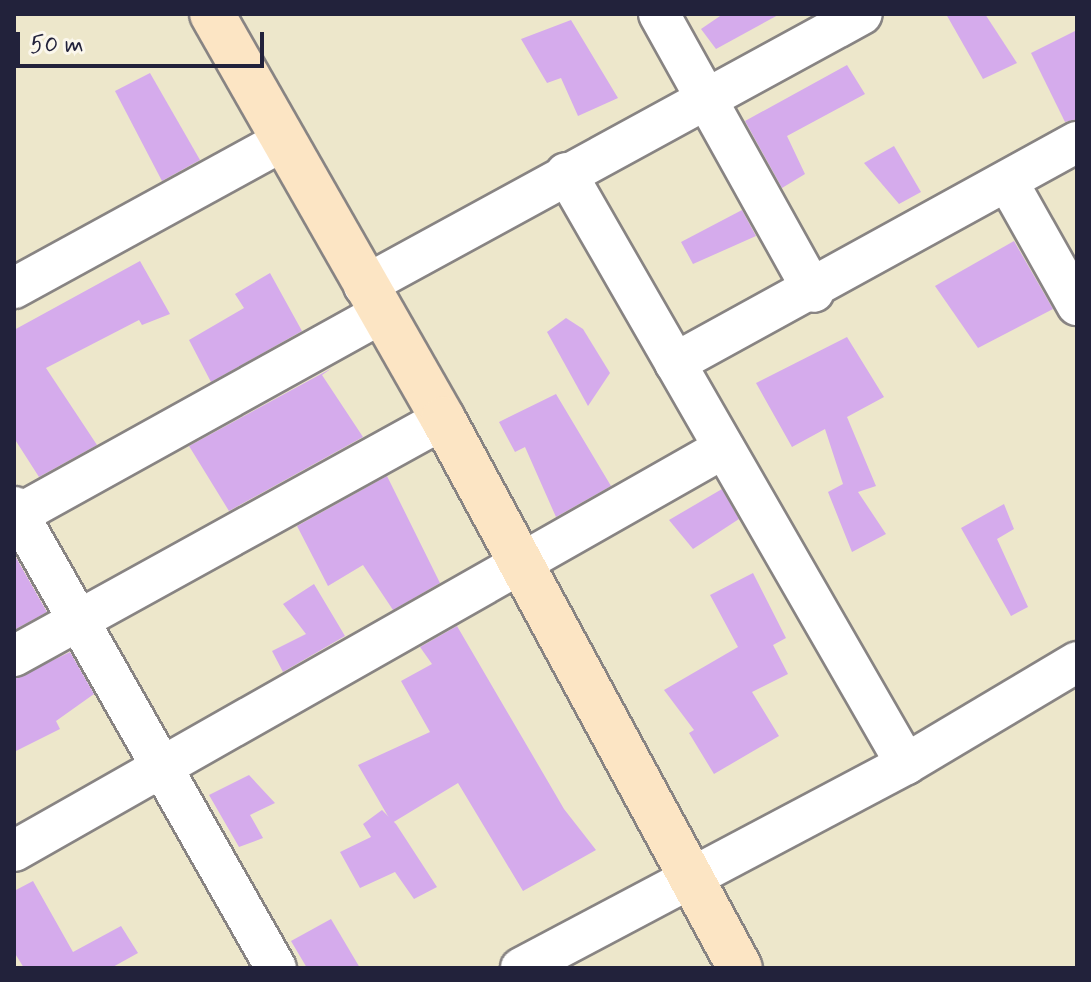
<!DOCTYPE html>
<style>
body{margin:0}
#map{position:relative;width:1091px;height:982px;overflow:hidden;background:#ede7cb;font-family:Mynerve,sans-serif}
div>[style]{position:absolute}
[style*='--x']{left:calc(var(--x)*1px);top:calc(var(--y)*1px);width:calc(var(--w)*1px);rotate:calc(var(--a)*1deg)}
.building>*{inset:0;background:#d5abec}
.roads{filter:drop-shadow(2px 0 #888483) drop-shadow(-2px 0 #888483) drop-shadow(0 2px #888483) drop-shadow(0 -2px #888483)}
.minor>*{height:40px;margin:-20px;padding:0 20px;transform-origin:20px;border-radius:20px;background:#fff}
.secondary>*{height:44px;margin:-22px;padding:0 22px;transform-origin:22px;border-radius:22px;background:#fce5c4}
span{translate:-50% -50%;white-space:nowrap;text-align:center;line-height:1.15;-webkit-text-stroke:6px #fbf7ec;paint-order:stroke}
.frame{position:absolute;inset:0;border:16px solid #22223b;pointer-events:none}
.scale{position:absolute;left:16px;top:32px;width:248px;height:36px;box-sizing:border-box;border:4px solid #22223b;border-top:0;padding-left:10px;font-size:24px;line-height:28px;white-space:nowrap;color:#22223b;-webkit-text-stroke:6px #fbf7ec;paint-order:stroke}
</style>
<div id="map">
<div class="building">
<div style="clip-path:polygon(723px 14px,780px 14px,716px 49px,701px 29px)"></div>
<div style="clip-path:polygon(946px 14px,985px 14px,1017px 63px,983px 79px)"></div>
<div style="clip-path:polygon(571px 20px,618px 98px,578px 116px,561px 78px,547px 83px,521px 39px)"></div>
<div style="clip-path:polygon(1077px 30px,1077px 119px,1065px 122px,1031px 53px)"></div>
<div style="clip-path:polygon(847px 65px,865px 94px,787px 136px,805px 174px,782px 188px,745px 121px)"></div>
<div style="clip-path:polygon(150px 73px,200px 160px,162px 181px,115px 91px)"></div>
<div style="clip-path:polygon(894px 146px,921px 192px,899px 204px,864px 163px)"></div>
<div style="clip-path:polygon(742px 210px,756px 236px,693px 264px,681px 242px)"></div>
<div style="clip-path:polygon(1014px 241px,1053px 309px,978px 348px,935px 286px)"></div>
<div style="clip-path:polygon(140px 261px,170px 314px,142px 325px,139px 320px,46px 368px,97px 445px,39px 477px,14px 438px,14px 330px)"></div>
<div style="clip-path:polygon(270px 273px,302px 331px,211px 382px,189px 340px,244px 308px,235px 294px)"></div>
<div style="clip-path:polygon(566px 318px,583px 329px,610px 373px,588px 406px,547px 332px)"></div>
<div style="clip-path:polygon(847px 337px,884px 397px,847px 417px,876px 486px,858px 492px,886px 534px,852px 552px,828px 492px,843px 484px,825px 429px,792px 447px,756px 383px)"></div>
<div style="clip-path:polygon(332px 368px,322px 375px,363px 437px,229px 511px,189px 446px)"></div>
<div style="clip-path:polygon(556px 394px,611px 486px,556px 517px,525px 447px,515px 452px,499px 422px)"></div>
<div style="clip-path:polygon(387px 476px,440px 583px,393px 610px,363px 565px,328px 586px,297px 526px)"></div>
<div style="clip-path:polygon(722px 489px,739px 519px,693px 549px,669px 520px)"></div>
<div style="clip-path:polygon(1004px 504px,1014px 529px,997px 539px,1028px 607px,1011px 616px,961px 528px)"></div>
<div style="clip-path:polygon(14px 554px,47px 612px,14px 630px)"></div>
<div style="clip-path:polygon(753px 573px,786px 638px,773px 645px,788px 674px,752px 692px,779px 736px,714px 774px,689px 733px,694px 730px,664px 690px,738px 647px,710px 595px)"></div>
<div style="clip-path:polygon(314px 584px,345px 636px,283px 672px,272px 651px,306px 634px,283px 604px)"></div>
<div style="clip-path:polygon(457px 626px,564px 809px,596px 850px,523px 891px,458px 783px,392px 823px,358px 765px,430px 732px,401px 681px,432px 664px,420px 647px)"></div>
<div style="clip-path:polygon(70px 652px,94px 694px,56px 721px,60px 729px,14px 752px,14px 679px)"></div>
<div style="clip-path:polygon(249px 775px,275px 803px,250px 815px,263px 838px,239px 847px,209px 795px)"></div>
<div style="clip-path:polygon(382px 810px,396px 824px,437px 887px,414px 899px,395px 872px,360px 888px,340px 852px,371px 837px,363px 824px)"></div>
<div style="clip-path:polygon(33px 881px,73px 952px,121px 926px,138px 953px,111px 968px,24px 968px,14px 952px,14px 891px)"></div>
<div style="clip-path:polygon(331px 919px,360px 968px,307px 968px,291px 941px)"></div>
</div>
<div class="roads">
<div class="minor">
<div style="--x:659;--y:14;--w:318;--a:60.9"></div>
<div style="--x:566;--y:173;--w:682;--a:60.09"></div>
<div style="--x:1010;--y:186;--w:137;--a:60.6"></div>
<div style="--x:364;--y:286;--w:567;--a:-28.64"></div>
<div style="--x:14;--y:288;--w:307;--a:-28.7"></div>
<div style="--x:675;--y:363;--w:459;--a:-28.8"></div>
<div style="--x:14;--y:507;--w:530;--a:60.39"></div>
<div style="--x:14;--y:517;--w:417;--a:-29"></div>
<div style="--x:14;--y:656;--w:490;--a:-28.9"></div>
<div style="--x:14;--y:851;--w:816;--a:-29.58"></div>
<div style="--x:521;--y:968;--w:436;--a:-27.9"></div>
<div style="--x:906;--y:764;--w:199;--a:-30.8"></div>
</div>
<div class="secondary">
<div style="--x:212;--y:14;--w:466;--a:60.3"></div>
<div style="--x:443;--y:419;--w:624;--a:61.59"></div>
</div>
</div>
<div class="frame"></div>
<div class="scale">50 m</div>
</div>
